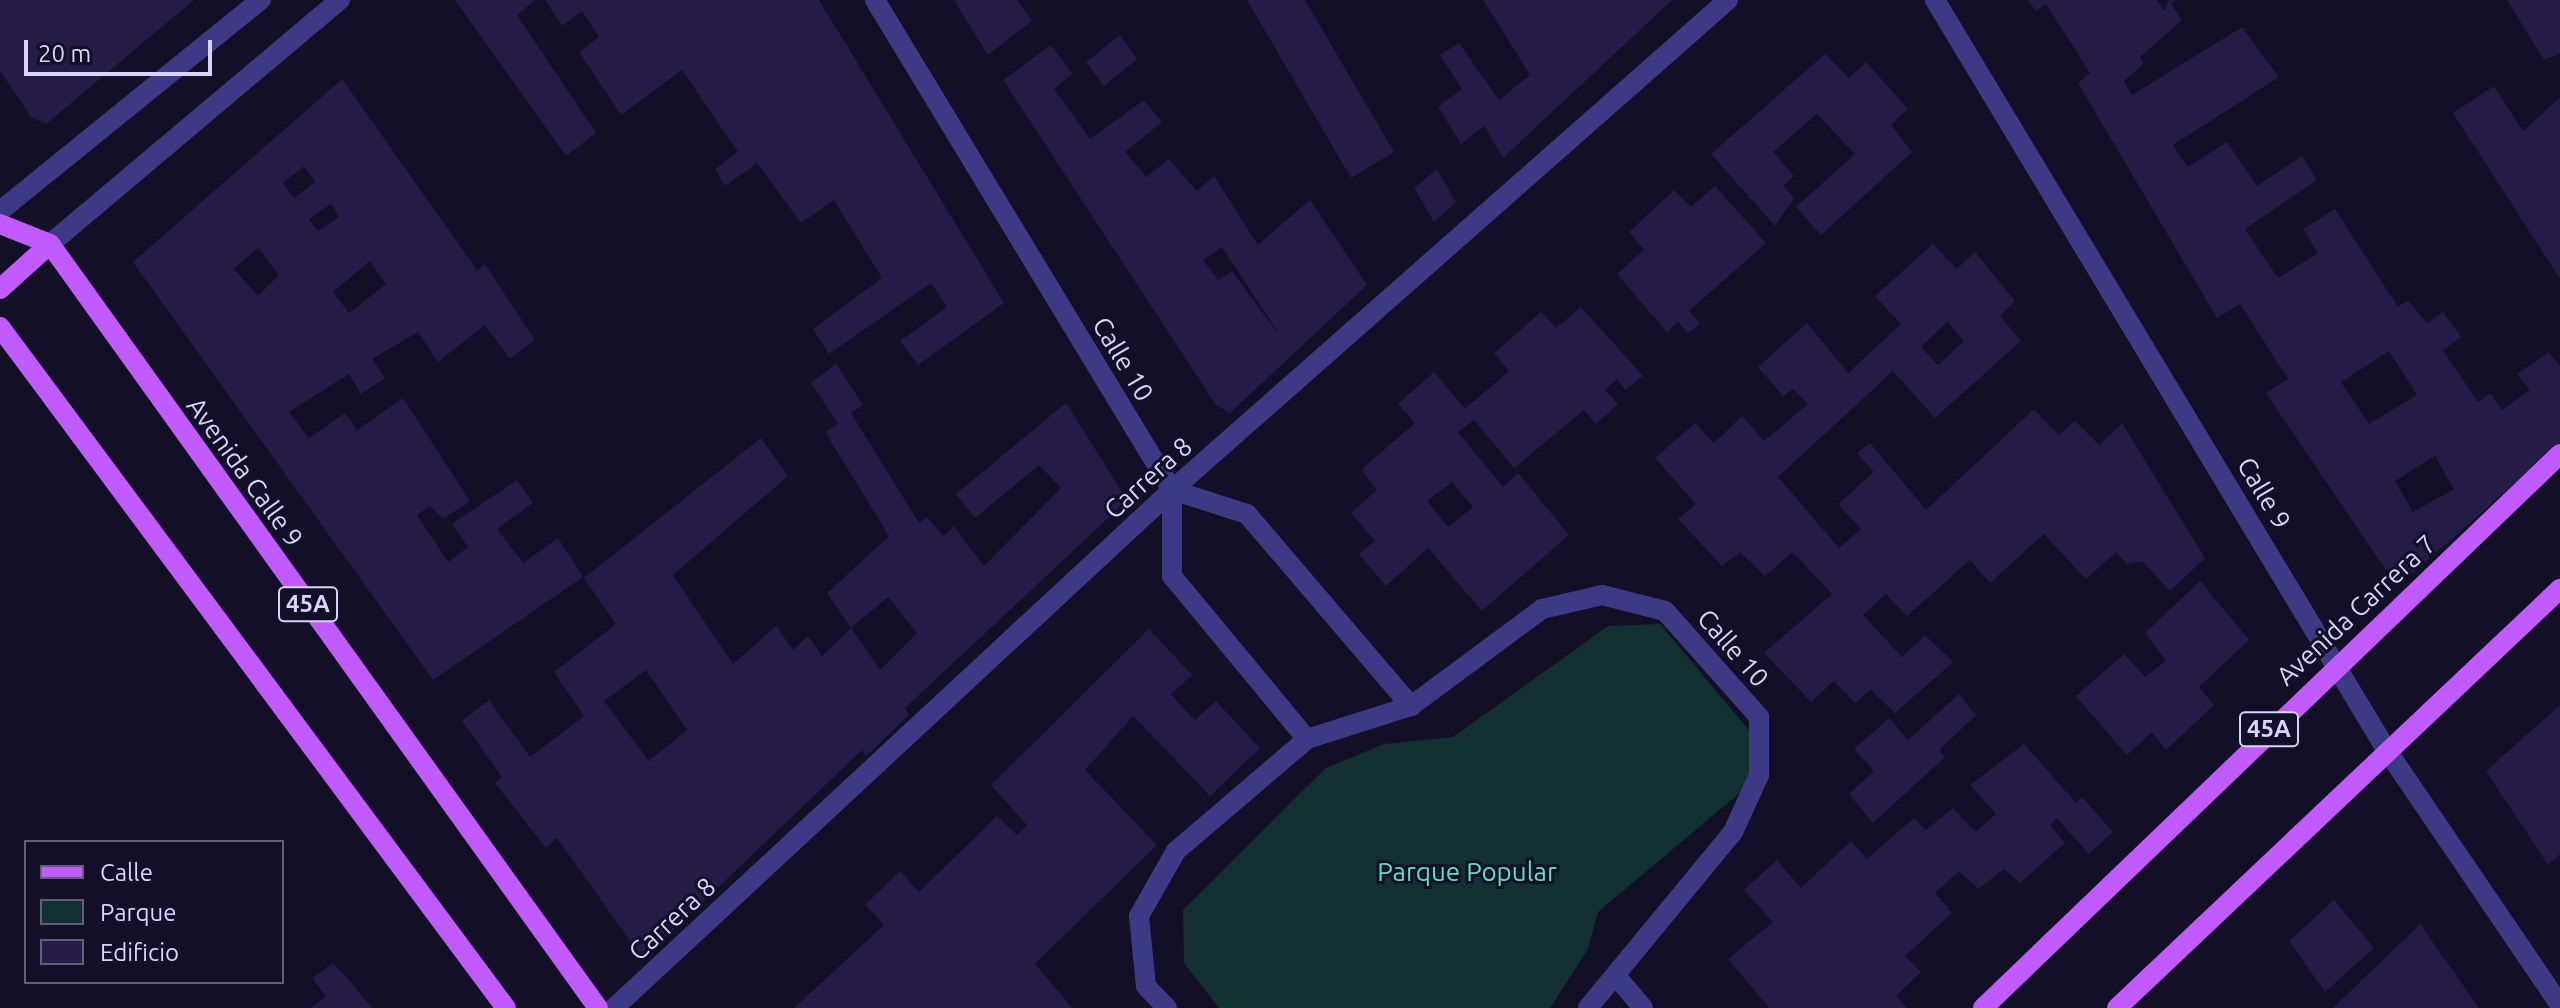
<!DOCTYPE html>
<style>
body{margin:0}
#map{position:relative;width:2560px;height:1008px;overflow:hidden;background:#130f26;font-family:Ubuntu,sans-serif}
div>[style]{position:absolute}
[style*='--x']{left:calc(var(--x)*1px);top:calc(var(--y)*1px);width:calc(var(--w)*1px);rotate:calc(var(--a)*1deg)}
.green>*{inset:0;background:#12302f}
.building>*{inset:0;background:#241b47}
.minor>*{height:20px;margin:-10px;padding:0 10px;transform-origin:10px;border-radius:10px;background:#3d3a85}
.major>*{height:20px;margin:-10px;padding:0 10px;transform-origin:10px;border-radius:10px;background:#c25bff}
span{translate:-50% -50%;white-space:nowrap;text-align:center;line-height:1.15;-webkit-text-stroke:6px #130f26;paint-order:stroke}
.shield-label span{padding:2px 6px;background:#130f26;border:2px solid;border-radius:6px;-webkit-text-stroke-width:0}
.shield-label{font-size:24px;color:#d9d4ff;font-weight:700}
.street-label{font-size:26px;color:#d9d4ff}
.park-label{font-size:26px;color:#5fe0c0}
.legend{position:absolute;left:24px;top:840px;width:260px;height:144px;box-sizing:border-box;background:#130f26;border:2px solid #625e7d;margin:0;padding:10px 14px;list-style:none;font-size:24px;color:#d9d4ff}
.legend li{display:flex;align-items:center;gap:16px;height:40px}
.legend b{width:40px;border:2px solid #625e7d}
.scale{position:absolute;left:24px;top:40px;width:188px;height:36px;box-sizing:border-box;border:4px solid #d9d4ff;border-top:0;padding-left:10px;font-size:24px;line-height:28px;white-space:nowrap;color:#d9d4ff;-webkit-text-stroke:6px #130f26;paint-order:stroke}
</style>
<div id="map">
<div class="green">
<div style="clip-path:polygon(1660px 624px,1752px 734px,1748px 786px,1598px 912px,1588px 949px,1550px 1008px,1219px 1008px,1184px 963px,1183px 910px,1326px 768px,1384px 744px,1453px 737px,1608px 626px)"></div>
</div>
<div class="building">
<div style="clip-path:polygon(0 0,194px 0,46px 124px,31px 117px,0 71px)"></div>
<div style="clip-path:polygon(455px 0,535px 0,517px 15px,596px 133px,566px 156px)"></div>
<div style="clip-path:polygon(545px 0,819px 0,1004px 303px,918px 365px,900px 341px,947px 307px,931px 283px,829px 354px,813px 329px,882px 278px,834px 200px,801px 223px,757px 163px,725px 186px,715px 169px,738px 152px,682px 70px,621px 115px,579px 52px,599px 37px,582px 11px,562px 26px)"></div>
<div style="clip-path:polygon(954px 0,1017px 0,1032px 21px,988px 55px)"></div>
<div style="clip-path:polygon(1247px 0,1305px 0,1394px 152px,1351px 178px)"></div>
<div style="clip-path:polygon(1483px 0,1672px 0,1503px 158px,1484px 126px,1461px 144px,1438px 107px,1462px 89px,1440px 55px,1459px 43px,1499px 100px,1530px 75px)"></div>
<div style="clip-path:polygon(evenodd,2028px 0,2157px 0,2164px 11px,2169px 0,2176px 0,2171px 4px,2182px 20px,2140px 57px,2144px 64px,2124px 81px,2132px 95px,2242px 27px,2279px 77px,2173px 145px,2188px 167px,2227px 142px,2257px 186px,2302px 156px,2317px 180px,2245px 229px,2278px 278px,2318px 253px,2303px 229px,2335px 209px,2398px 307px,2408px 300px,2427px 323px,2443px 312px,2461px 337px,2443px 350px,2478px 402px,2490px 393px,2502px 410px,2530px 390px,2517px 374px,2549px 352px,2560px 367px,2560px 443px,2411px 575px,2385px 569px,2266px 393px,2288px 379px,2240px 304px,2217px 318px,2078px 83px,2090px 73px,2046px 4px,2036px 11px,2028px 0,2389px 351px,2417px 395px,2369px 424px,2341px 382px,2389px 351px,2028px 0,2435px 456px,2454px 489px,2413px 512px,2395px 481px,2435px 456px)"></div>
<div style="clip-path:polygon(2507px 0,2560px 0,2560px 53px,2544px 60px)"></div>
<div style="clip-path:polygon(1120px 35px,1137px 59px,1104px 86px,1086px 62px)"></div>
<div style="clip-path:polygon(evenodd,1051px 45px,1072px 74px,1054px 89px,1090px 139px,1144px 100px,1162px 122px,1125px 152px,1146px 177px,1169px 159px,1197px 191px,1214px 176px,1258px 245px,1310px 200px,1367px 285px,1230px 413px,1216px 405px,1003px 80px,1051px 45px,1222px 247px,1277px 331px,1276px 331px,1232px 271px,1218px 280px,1203px 260px,1222px 247px)"></div>
<div style="clip-path:polygon(1825px 54px,1849px 78px,1866px 62px,1908px 109px,1891px 125px,1912px 152px,1821px 235px,1796px 207px,1855px 154px,1817px 114px,1773px 152px,1794px 176px,1783px 186px,1794px 198px,1775px 226px,1711px 154px)"></div>
<div style="clip-path:polygon(evenodd,342px 79px,477px 270px,485px 264px,535px 340px,510px 359px,485px 325px,438px 362px,418px 332px,372px 359px,385px 378px,361px 394px,349px 374px,289px 412px,309px 438px,345px 413px,357px 430px,403px 398px,470px 501px,443px 519px,430px 506px,417px 515px,448px 562px,468px 547px,452px 524px,517px 480px,533px 503px,497px 529px,523px 563px,558px 538px,583px 577px,433px 680px,133px 262px,342px 79px,304px 166px,315px 182px,294px 198px,283px 183px,304px 166px,342px 79px,331px 204px,339px 217px,318px 231px,309px 219px,331px 204px,342px 79px,258px 248px,279px 275px,258px 296px,234px 269px,258px 248px,342px 79px,370px 261px,386px 284px,349px 313px,333px 292px,370px 261px)"></div>
<div style="clip-path:polygon(2494px 86px,2523px 131px,2560px 97px,2560px 279px,2453px 113px)"></div>
<div style="clip-path:polygon(1437px 169px,1456px 202px,1434px 222px,1414px 188px)"></div>
<div style="clip-path:polygon(1715px 186px,1766px 243px,1689px 311px,1700px 323px,1688px 333px,1678px 322px,1667px 332px,1617px 274px,1644px 250px,1629px 232px,1674px 190px,1691px 207px)"></div>
<div style="clip-path:polygon(evenodd,1933px 244px,1957px 269px,1975px 252px,2015px 301px,2000px 316px,2021px 341px,1935px 418px,1893px 371px,1778px 477px,1839px 548px,1861px 529px,1838px 504px,1874px 472px,1857px 453px,1870px 443px,1926px 510px,2034px 409px,2059px 435px,2075px 421px,2099px 445px,2122px 423px,2205px 558px,2170px 591px,2142px 561px,2127px 564px,2116px 552px,2086px 579px,2044px 534px,1990px 583px,1970px 560px,1907px 616px,1886px 594px,1863px 615px,1902px 657px,1925px 635px,1953px 662px,1895px 713px,1871px 690px,1855px 703px,1834px 681px,1811px 702px,1764px 653px,1832px 594px,1792px 552px,1765px 576px,1740px 552px,1722px 566px,1678px 519px,1696px 504px,1655px 458px,1695px 423px,1714px 443px,1742px 416px,1764px 441px,1808px 404px,1793px 389px,1783px 396px,1758px 367px,1807px 323px,1848px 373px,1901px 324px,1875px 296px,1933px 244px,1947px 322px,1964px 341px,1938px 365px,1921px 347px,1947px 322px)"></div>
<div style="clip-path:polygon(evenodd,1581px 307px,1643px 376px,1625px 390px,1617px 379px,1605px 390px,1618px 404px,1596px 424px,1584px 410px,1514px 468px,1474px 420px,1458px 432px,1503px 487px,1518px 473px,1569px 535px,1482px 611px,1428px 548px,1386px 586px,1359px 554px,1375px 541px,1351px 513px,1377px 490px,1361px 470px,1415px 423px,1398px 404px,1434px 372px,1465px 409px,1509px 371px,1494px 353px,1541px 312px,1556px 328px,1581px 307px,1452px 482px,1473px 507px,1448px 527px,1427px 501px,1452px 482px)"></div>
<div style="clip-path:polygon(evenodd,836px 364px,863px 405px,851px 413px,919px 523px,927px 517px,943px 536px,954px 526px,984px 566px,1061px 488px,1039px 465px,975px 518px,956px 494px,1066px 403px,1124px 495px,1119px 508px,905px 708px,909px 715px,866px 756px,862px 750px,643px 959px,557px 838px,546px 848px,495px 783px,502px 777px,462px 721px,489px 700px,530px 757px,584px 716px,554px 672px,616px 624px,584px 578px,761px 438px,788px 476px,673px 575px,733px 664px,776px 626px,793px 650px,808px 636px,822px 656px,851px 628px,880px 670px,917px 633px,888px 597px,851px 628px,827px 593px,889px 536px,825px 432px,838px 424px,811px 383px,836px 364px,646px 670px,687px 730px,649px 761px,604px 701px,646px 670px)"></div>
<div style="clip-path:polygon(2200px 581px,2249px 640px,2199px 687px,2214px 705px,2166px 750px,2152px 732px,2127px 755px,2076px 696px,2124px 654px,2145px 677px,2166px 661px,2145px 633px)"></div>
<div style="clip-path:polygon(1149px 629px,1192px 675px,1171px 694px,1184px 709px,1195px 720px,1216px 701px,1260px 748px,1210px 796px,1133px 716px,1085px 770px,1157px 845px,1035px 964px,1072px 1008px,794px 1008px,884px 925px,865px 905px,900px 871px,919px 892px,997px 816px,1017px 835px,1027px 825px,991px 785px)"></div>
<div style="clip-path:polygon(1959px 694px,1976px 715px,1939px 750px,1945px 757px,1873px 823px,1849px 794px,1874px 771px,1854px 749px,1889px 718px,1908px 740px)"></div>
<div style="clip-path:polygon(2560px 705px,2560px 854px,2548px 865px,2486px 771px)"></div>
<div style="clip-path:polygon(2024px 744px,2076px 803px,2082px 797px,2113px 832px,2089px 854px,2057px 818px,2050px 825px,2065px 843px,2020px 883px,2004px 869px,1978px 889px,1959px 871px,1935px 893px,1952px 913px,1905px 956px,1921px 972px,1896px 996px,1907px 1008px,1769px 1008px,1728px 959px,1773px 922px,1744px 890px,1777px 860px,1801px 888px,1851px 841px,1867px 859px,1914px 818px,1926px 830px,1953px 808px,1976px 832px,1996px 814px,1970px 785px)"></div>
<div style="clip-path:polygon(2334px 900px,2374px 948px,2325px 992px,2289px 941px)"></div>
<div style="clip-path:polygon(2420px 924px,2479px 1008px,2333px 1008px)"></div>
<div style="clip-path:polygon(333px 963px,348px 979px,372px 1008px,311px 1008px,326px 996px,312px 978px)"></div>
</div>
<div class="minor">
<div style="--x:875;--y:0;--w:573;--a:58.78"></div>
<div style="--x:1172;--y:490;--w:86;--a:90"></div>
<div style="--x:1172;--y:576;--w:212;--a:50.4"></div>
<div style="--x:1935;--y:0;--w:874;--a:58.95"></div>
<div style="--x:2386;--y:749;--w:310;--a:55.8"></div>
<div style="--x:0;--y:211;--w:336;--a:-39"></div>
<div style="--x:50;--y:244;--w:379;--a:-40.1"></div>
<div style="--x:1172;--y:490;--w:79;--a:17.7"></div>
<div style="--x:1247;--y:514;--w:253;--a:49.5"></div>
<div style="--x:1616;--y:976;--w:42;--a:49.8"></div>
<div style="--x:614;--y:1008;--w:761;--a:-42.87"></div>
<div style="--x:1172;--y:490;--w:741;--a:-41.39"></div>
<div style="--x:1167;--y:1008;--w:30;--a:-134"></div>
<div style="--x:1146;--y:986;--w:70;--a:-95.7"></div>
<div style="--x:1139;--y:916;--w:75;--a:-60.4"></div>
<div style="--x:1176;--y:851;--w:172;--a:-40.5"></div>
<div style="--x:1307;--y:739;--w:109;--a:-17.6"></div>
<div style="--x:1411;--y:706;--w:163;--a:-36.5"></div>
<div style="--x:1542;--y:609;--w:62;--a:-13.1"></div>
<div style="--x:1602;--y:595;--w:65;--a:14.3"></div>
<div style="--x:1665;--y:611;--w:142;--a:48.4"></div>
<div style="--x:1759;--y:717;--w:58;--a:90"></div>
<div style="--x:1759;--y:775;--w:63;--a:114.5"></div>
<div style="--x:1733;--y:832;--w:228;--a:129.5"></div>
</div>
<div class="major">
<div style="--x:0;--y:224;--w:54;--a:21.8"></div>
<div style="--x:50;--y:244;--w:940;--a:54.35"></div>
<div style="--x:0;--y:289;--w:67;--a:-42"></div>
<div style="--x:0;--y:327;--w:848;--a:53.39"></div>
<div style="--x:1983;--y:1008;--w:800;--a:-43.83"></div>
<div style="--x:2117;--y:1008;--w:610;--a:-43.41"></div>
</div>
<div class="shield-label">
<span style="left:308px;top:604px">45A</span>
<span style="left:2269px;top:729px">45A</span>
</div>
<div class="street-label">
<span style="left:1123px;top:359px;rotate:59deg">Calle 10</span>
<span style="left:245px;top:472px;rotate:54deg">Avenida Calle 9</span>
<span style="left:1148px;top:478px;rotate:-42deg">Carrera 8</span>
<span style="left:2264px;top:493px;rotate:59deg">Calle 9</span>
<span style="left:2356px;top:610px;rotate:-43deg">Avenida Carrera 7</span>
<span style="left:1733px;top:648px;rotate:49deg">Calle 10</span>
<span style="left:672px;top:919px;rotate:-43deg">Carrera 8</span>
</div>
<div class="park-label">
<span style="left:1467px;top:872px">Parque Popular</span>
</div>
<ul class="legend">
<li><b style="height:10px;background:#c25bff"></b>Calle</li>
<li><b style="height:22px;background:#12302f"></b>Parque</li>
<li><b style="height:22px;background:#241b47"></b>Edificio</li>
</ul>
<div class="scale">20 m</div>
</div>
